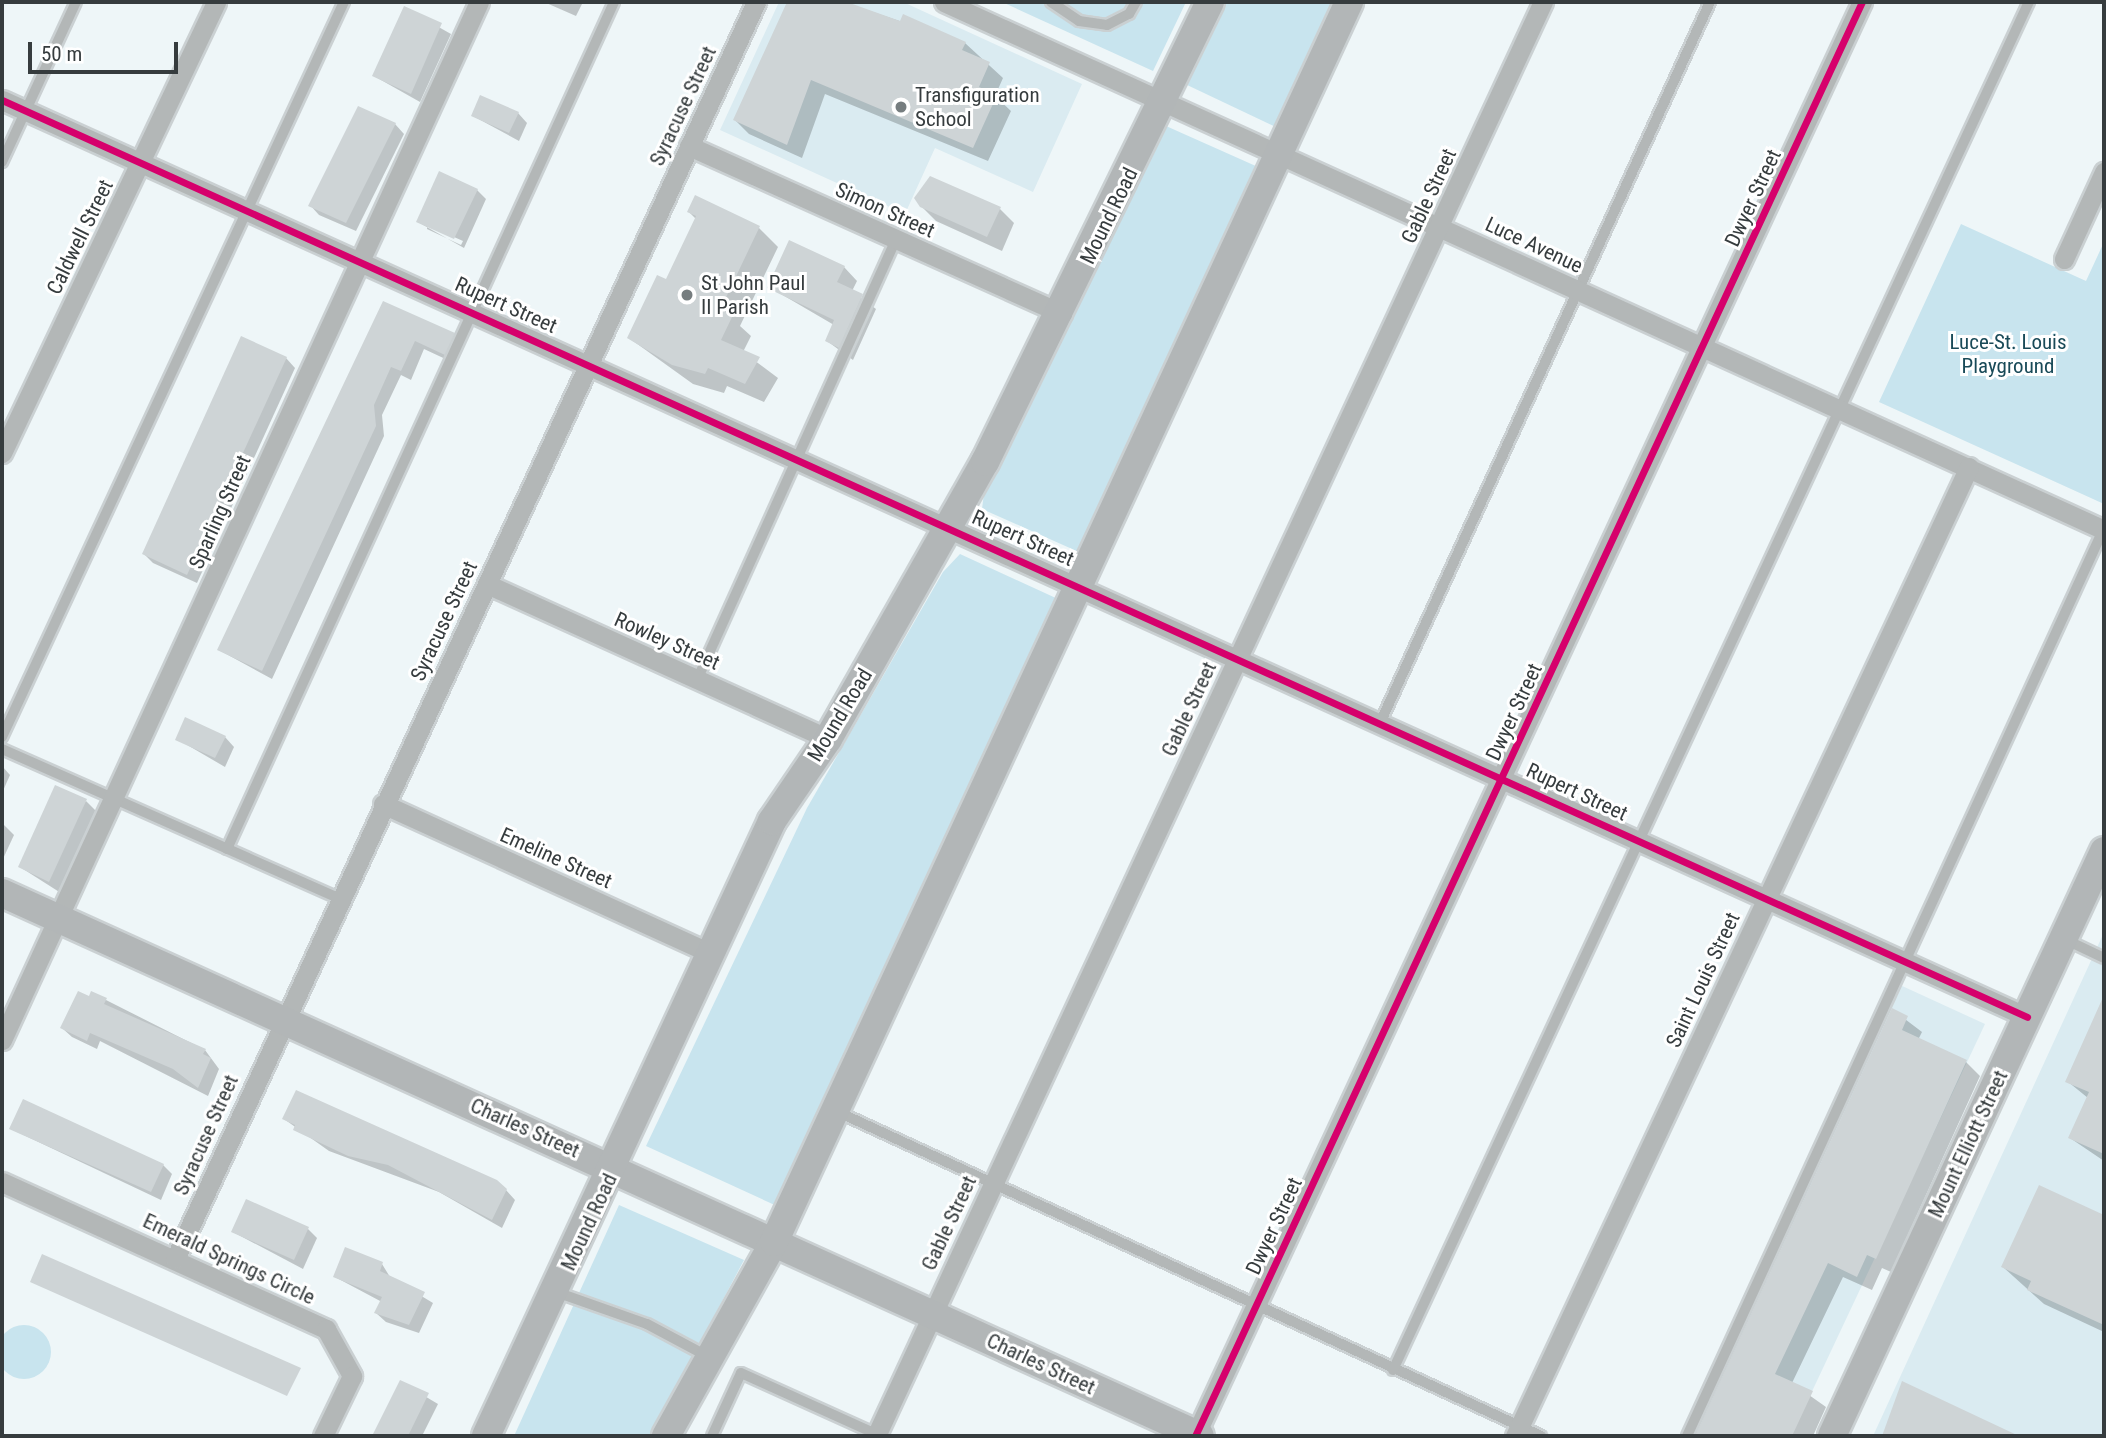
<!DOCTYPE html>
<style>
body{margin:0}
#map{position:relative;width:2106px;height:1438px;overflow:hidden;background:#eef6f8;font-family:"Roboto Condensed",sans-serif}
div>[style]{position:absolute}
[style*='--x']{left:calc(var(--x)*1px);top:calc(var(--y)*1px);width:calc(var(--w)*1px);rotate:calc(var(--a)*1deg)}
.built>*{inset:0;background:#daebf1}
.green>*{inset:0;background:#c8e4ee}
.round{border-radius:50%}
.shadow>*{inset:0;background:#0003}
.building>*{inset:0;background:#ced4d6}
.roads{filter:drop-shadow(2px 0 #cad0d2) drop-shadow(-2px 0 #cad0d2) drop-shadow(0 2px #cad0d2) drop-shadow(0 -2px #cad0d2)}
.lane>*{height:10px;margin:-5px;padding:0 5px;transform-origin:5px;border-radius:5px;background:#b3b7b7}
.street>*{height:19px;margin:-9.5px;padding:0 9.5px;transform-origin:9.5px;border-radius:9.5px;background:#b3b7b7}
.secondary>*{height:28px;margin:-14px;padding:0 14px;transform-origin:14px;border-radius:14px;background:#b2b6b7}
.cycleway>*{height:7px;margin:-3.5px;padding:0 3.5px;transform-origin:3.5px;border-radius:3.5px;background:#d6006c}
.dots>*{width:19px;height:19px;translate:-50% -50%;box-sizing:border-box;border:4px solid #fff;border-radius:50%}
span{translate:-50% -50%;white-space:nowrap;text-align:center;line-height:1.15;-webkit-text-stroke:6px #fff;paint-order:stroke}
.poi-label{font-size:21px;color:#363c3e}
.left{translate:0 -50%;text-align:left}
.street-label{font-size:21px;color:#363c3e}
.park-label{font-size:21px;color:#194a58}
.frame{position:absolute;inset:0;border:4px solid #363c3e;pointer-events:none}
.scale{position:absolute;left:28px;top:42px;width:150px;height:32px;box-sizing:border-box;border:4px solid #363c3e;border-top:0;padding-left:9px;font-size:21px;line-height:24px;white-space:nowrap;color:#363c3e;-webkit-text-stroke:5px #fff;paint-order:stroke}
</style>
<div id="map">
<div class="built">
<div style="clip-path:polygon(779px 2px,903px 2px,1082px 84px,1033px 192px,935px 148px,905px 214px,720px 130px)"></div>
<div style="clip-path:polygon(2104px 932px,2104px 1436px,1873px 1436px,2100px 941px)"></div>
<div style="clip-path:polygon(1900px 985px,1985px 1024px,1791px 1436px,1690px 1436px)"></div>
</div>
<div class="green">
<div style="clip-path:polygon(1002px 2px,1186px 2px,1153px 71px)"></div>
<div style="clip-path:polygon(1224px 2px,1340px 2px,1280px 129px,1185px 84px)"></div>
<div style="clip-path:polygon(1166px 126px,1258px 167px,1081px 553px,982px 509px,984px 493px)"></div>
<div style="clip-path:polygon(1961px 224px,2086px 281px,2104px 242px,2104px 504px,1879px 402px)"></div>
<div style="clip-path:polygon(960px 554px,1058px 599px,779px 1207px,646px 1146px,807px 808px,943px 572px)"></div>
<div style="clip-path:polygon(619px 1205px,744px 1260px,651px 1436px,514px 1436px)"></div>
<div class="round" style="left:-3px;top:1325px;width:54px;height:54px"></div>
</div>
<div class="shadow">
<div style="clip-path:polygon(544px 2px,583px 2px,576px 16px)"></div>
<div style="clip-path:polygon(789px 2px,843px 2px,965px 43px,1003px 78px,995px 96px,1011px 111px,988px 161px,825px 94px,802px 158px,749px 134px,735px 120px)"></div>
<div style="clip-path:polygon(405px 8px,451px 34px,420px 102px,374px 76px)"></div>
<div style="clip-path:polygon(518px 113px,527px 123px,519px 141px,473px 116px)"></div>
<div style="clip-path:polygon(395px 124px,404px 134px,356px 231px,319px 215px,310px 205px)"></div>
<div style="clip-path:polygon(evenodd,477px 190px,486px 199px,464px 248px,418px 222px,477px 190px,427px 225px,463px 241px,461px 245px,427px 229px,427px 225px)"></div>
<div style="clip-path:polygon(921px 206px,1000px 209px,1014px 223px,1002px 251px,936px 221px)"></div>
<div style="clip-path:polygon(689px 212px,759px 228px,778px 247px,740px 326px,751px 336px,743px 352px,778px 378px,764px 402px,727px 386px,724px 393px,693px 384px,629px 338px,666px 282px,696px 219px)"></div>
<div style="clip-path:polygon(844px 267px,857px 281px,852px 291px,876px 309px,853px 360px,827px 341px,834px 325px,769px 287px)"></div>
<div style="clip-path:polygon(384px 303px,463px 343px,454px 363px,424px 349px,411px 380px,401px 375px,382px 415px,384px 436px,272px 679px,219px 650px)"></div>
<div style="clip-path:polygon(286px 358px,295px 368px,197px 583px,153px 563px,144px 554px)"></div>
<div style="clip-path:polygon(225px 737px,234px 747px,225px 767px,177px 739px)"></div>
<div style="clip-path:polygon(2px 766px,10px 775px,2px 793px)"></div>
<div style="clip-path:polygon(86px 801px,100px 815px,64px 895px,20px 867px)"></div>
<div style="clip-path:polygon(2px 823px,14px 835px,2px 861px)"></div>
<div style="clip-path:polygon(90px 999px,106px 1000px,205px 1050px,219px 1069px,208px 1096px,100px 1041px,97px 1049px,72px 1037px,62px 1028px)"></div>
<div style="clip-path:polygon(2104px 999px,2104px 1161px,2070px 1138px,2088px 1098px,2067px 1081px)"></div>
<div style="clip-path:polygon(1893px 1010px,1922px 1032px,1918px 1040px,1966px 1062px,1980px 1076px,1891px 1272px,1882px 1268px,1872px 1290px,1843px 1277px,1792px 1383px,1826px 1407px,1813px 1436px,1696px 1436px)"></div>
<div style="clip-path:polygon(284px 1119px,506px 1190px,515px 1200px,502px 1228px,439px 1192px,329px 1151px)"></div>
<div style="clip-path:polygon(11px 1129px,163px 1165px,172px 1174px,161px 1200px)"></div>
<div style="clip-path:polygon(2040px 1187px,2104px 1217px,2104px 1332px,2044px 1304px,2003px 1267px)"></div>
<div style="clip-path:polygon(308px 1229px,317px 1238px,303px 1269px,233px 1232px)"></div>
<div style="clip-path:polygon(382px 1264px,390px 1277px,433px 1303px,419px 1333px,386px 1322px,376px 1313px,382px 1302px,335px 1277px)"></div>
<div style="clip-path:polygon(401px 1382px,438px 1404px,422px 1436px,374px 1436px)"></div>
<div style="clip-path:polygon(1903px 1383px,2002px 1430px,2008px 1436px,1884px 1436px)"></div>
</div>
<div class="building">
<div style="clip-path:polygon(787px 2px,847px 2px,900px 21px,903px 14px,966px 42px,962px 50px,990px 62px,979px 87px,997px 95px,973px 148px,811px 80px,787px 145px,733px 120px)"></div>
<div style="clip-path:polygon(404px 6px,442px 23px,411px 94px,372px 76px)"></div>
<div style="clip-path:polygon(480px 95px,519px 112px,509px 133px,471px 116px)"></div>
<div style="clip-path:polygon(358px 106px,396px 123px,346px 223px,308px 206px)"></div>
<div style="clip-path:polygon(439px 171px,478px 189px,454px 239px,416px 222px)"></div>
<div style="clip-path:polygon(930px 176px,1001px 207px,987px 237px,920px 207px,914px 198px)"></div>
<div style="clip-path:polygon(695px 195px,760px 226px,720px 310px,733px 315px,721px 340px,760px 357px,745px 384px,708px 368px,705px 374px,672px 365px,627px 338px,657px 275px,666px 279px,696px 216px,687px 212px)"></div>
<div style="clip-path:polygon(789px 240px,845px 266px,837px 282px,863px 294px,839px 348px,825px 341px,834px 320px,767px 288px)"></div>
<div style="clip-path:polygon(383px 301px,455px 333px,445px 355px,415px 341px,401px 371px,391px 367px,374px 405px,376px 426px,262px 671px,217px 650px)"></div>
<div style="clip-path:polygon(241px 336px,287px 357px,187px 575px,142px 554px)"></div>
<div style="clip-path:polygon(185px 717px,226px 736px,215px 758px,175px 740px)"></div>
<div style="clip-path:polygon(55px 785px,87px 799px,49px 882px,18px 867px)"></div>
<div style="clip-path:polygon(78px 991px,89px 996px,91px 991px,107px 998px,104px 1004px,206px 1049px,203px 1054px,211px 1058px,198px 1088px,173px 1069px,90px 1033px,87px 1041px,60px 1028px)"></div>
<div style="clip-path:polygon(2104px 995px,2104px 1154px,2068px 1138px,2089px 1092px,2065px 1082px)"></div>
<div style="clip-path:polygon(1892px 1008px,1908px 1016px,1902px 1030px,1967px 1060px,1876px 1259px,1867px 1255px,1857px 1277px,1828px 1263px,1775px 1374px,1813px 1391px,1792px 1436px,1695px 1436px)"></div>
<div style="clip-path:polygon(296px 1090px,497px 1180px,507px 1189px,492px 1220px,388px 1165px,348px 1156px,293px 1130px,295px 1125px,282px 1119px)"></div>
<div style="clip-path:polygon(23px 1099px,164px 1164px,151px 1192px,9px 1129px)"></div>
<div style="clip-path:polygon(2039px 1185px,2104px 1215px,2104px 1325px,2027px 1290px,2031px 1281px,2001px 1267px)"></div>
<div style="clip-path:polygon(246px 1199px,309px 1227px,294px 1260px,231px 1232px)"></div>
<div style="clip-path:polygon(345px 1247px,383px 1262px,380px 1271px,425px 1292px,409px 1325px,374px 1313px,382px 1297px,333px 1277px)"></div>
<div style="clip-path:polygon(42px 1254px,301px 1368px,287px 1396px,30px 1282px)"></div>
<div style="clip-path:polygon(400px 1380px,429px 1393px,408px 1436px,372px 1436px)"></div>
<div style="clip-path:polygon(1902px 1381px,2019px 1436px,1882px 1436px)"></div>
</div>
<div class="roads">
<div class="lane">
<div style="--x:1051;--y:2;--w:34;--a:34"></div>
<div style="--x:1079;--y:21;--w:28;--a:8"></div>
<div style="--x:1107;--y:25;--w:25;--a:-27"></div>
<div style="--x:1129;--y:14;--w:14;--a:-60"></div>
<div style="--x:2;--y:162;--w:176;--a:-65.2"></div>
<div style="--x:697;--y:680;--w:483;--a:-65.7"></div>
<div style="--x:1381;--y:721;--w:791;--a:-65.41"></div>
<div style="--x:2;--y:737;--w:811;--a:-65.05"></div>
<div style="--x:2;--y:749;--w:368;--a:23.9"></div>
<div style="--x:227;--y:849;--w:931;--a:-65.44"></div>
<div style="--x:2064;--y:939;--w:44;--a:25.4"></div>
<div style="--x:838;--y:1112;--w:774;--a:24.74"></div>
<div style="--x:556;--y:1292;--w:96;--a:19.4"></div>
<div style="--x:647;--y:1324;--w:68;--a:28.1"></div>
<div style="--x:1393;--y:1370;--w:1509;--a:-65.07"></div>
<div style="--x:712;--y:1436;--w:69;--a:-65.3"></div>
<div style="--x:741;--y:1373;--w:150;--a:24.3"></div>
<div style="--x:1687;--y:1436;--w:999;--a:-65.33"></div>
</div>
<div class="street">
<div style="--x:944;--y:2;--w:1275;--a:24.47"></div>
<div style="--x:2;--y:100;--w:2223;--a:24.36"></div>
<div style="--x:689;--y:146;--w:409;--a:24.2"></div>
<div style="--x:2064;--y:259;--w:96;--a:-65.3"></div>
<div style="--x:2;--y:453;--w:499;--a:-64.6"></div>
<div style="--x:487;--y:584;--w:375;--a:24.4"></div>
<div style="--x:383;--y:804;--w:359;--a:24.5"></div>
<div style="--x:2;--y:1040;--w:1142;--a:-65.32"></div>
<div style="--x:2;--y:1182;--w:356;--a:24.4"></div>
<div style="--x:326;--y:1329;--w:54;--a:61"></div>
<div style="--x:352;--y:1376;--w:67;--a:115.8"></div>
<div style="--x:175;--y:1259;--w:1385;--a:-65.19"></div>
<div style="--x:876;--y:1436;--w:1582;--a:-65.06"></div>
<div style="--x:1195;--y:1436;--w:1582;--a:-65.06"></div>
<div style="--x:1515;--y:1436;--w:1070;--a:-64.9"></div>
</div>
<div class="secondary">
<div style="--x:2;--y:893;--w:1315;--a:24.38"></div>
<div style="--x:486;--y:1436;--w:678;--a:-65.06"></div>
<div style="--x:772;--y:821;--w:99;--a:-55.7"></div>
<div style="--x:828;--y:739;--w:318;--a:-60.5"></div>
<div style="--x:985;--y:462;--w:512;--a:-63.94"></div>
<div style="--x:666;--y:1436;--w:222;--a:-60.9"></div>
<div style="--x:774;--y:1242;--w:1367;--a:-65.12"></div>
<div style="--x:1832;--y:1436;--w:645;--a:-65.06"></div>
</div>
</div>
<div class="cycleway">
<div style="--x:2;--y:100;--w:2223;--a:24.36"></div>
<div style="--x:1195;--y:1436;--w:1582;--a:-65.06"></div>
</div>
<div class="dots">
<div style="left:901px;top:107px;background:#767d7f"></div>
<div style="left:687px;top:295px;background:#767d7f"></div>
</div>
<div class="poi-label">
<span class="left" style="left:915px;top:107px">Transfiguration<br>School</span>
<span class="left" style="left:701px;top:295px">St John Paul<br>II Parish</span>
</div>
<div class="street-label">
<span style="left:683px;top:106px;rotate:-65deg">Syracuse Street</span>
<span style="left:1429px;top:196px;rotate:-65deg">Gable Street</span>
<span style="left:1753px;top:198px;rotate:-65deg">Dwyer Street</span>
<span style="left:885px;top:210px;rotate:24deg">Simon Street</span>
<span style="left:1109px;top:216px;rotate:-64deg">Mound Road</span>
<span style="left:80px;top:237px;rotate:-64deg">Caldwell Street</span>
<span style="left:1534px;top:245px;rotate:25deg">Luce Avenue</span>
<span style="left:506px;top:305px;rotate:24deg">Rupert Street</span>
<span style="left:220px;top:512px;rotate:-66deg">Sparling Street</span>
<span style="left:1023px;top:538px;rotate:24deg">Rupert Street</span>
<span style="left:444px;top:621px;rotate:-65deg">Syracuse Street</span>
<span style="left:667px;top:641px;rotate:24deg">Rowley Street</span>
<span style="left:1189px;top:709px;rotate:-65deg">Gable Street</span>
<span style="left:1514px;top:712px;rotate:-65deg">Dwyer Street</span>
<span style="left:840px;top:715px;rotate:-59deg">Mound Road</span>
<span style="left:1577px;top:792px;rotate:25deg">Rupert Street</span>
<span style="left:556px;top:858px;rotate:24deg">Emeline Street</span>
<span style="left:1703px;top:980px;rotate:-65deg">Saint Louis Street</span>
<span style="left:525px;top:1128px;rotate:24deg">Charles Street</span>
<span style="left:206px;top:1135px;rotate:-66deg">Syracuse Street</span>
<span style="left:1968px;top:1144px;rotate:-65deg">Mount Elliott Street</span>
<span style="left:589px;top:1222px;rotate:-65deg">Mound Road</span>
<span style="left:949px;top:1223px;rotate:-65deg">Gable Street</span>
<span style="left:1274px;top:1226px;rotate:-65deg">Dwyer Street</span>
<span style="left:229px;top:1259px;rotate:25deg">Emerald Springs Circle</span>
<span style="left:1041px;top:1364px;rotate:25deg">Charles Street</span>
</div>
<div class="park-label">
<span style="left:2008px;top:354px">Luce-St. Louis<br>Playground</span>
</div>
<div class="frame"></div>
<div class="scale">50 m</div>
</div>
